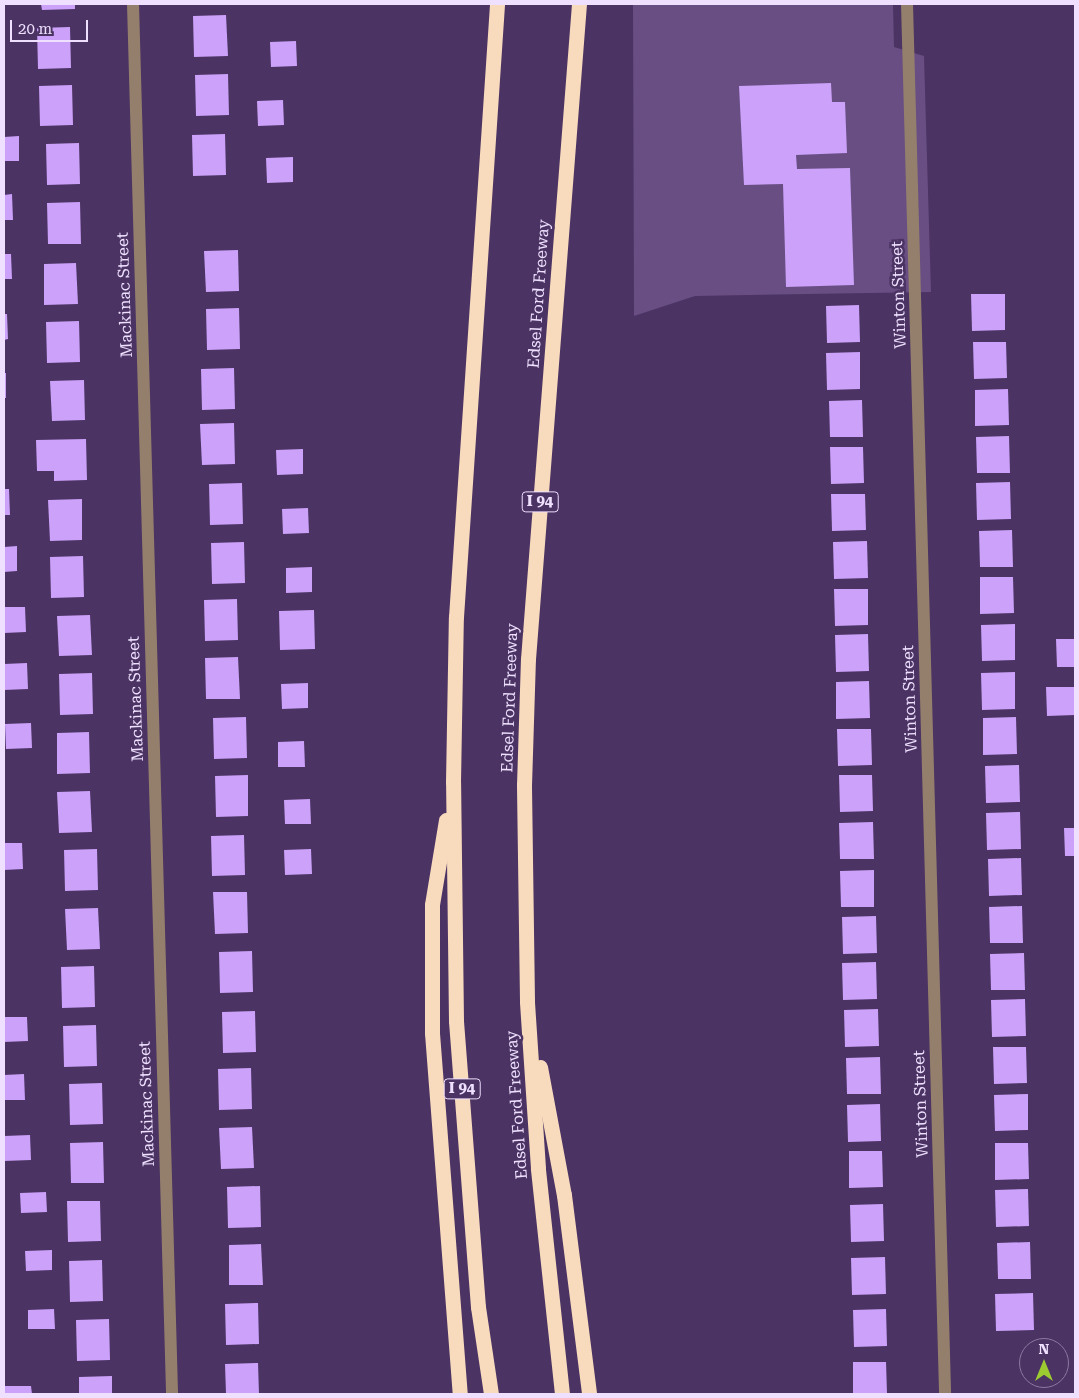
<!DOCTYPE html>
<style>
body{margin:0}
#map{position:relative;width:1079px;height:1398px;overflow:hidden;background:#4b3363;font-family:"Roboto Serif",serif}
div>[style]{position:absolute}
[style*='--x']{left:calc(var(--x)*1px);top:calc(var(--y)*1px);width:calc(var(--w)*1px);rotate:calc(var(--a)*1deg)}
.green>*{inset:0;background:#684e83}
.building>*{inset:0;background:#cba1f9}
.minor>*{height:12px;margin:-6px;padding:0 6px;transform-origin:6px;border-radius:6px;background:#947f6c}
.highway>*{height:15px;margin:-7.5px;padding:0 7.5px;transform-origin:7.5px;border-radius:7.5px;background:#f8dabd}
span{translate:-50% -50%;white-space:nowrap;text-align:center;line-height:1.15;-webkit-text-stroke:5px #4b3363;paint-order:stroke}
.shield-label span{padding:1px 4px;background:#4b3363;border:1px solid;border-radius:4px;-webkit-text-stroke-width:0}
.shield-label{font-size:15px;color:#eee0fe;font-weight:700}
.street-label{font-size:16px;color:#eee0fe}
.frame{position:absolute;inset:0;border:5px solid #eee0fe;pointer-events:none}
.north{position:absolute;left:1019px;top:1338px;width:50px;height:50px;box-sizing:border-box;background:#4b3363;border:1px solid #8c78a1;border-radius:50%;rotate:0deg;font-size:14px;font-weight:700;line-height:20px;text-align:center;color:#eee0fe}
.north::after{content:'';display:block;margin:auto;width:18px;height:22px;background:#9cca31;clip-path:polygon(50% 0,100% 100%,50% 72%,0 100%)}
.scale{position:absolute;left:10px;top:20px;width:78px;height:22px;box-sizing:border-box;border:2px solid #eee0fe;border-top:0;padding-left:6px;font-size:15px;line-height:18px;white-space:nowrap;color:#eee0fe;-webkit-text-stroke:4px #4b3363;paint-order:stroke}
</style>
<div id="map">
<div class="green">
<div style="clip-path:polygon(633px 4px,893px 4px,894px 47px,924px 56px,931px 292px,695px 296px,634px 316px)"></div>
</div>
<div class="building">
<div style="clip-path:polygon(41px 4px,75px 4px,75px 9px,42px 10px)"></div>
<div style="clip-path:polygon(226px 15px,228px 56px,194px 57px,193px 16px)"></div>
<div style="clip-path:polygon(70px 27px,71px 68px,38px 69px,37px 28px)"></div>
<div style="clip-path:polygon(296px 41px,297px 66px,271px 67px,270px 42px)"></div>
<div style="clip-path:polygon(228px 74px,229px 115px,196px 116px,195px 75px)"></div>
<div style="clip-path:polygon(831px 83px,832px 102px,845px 102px,847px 153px,796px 155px,797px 169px,850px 168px,854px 285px,786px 287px,783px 184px,744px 185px,739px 86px)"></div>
<div style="clip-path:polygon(72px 85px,73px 125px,40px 126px,39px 86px)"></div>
<div style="clip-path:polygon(283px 100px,284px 125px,258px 126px,257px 101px)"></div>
<div style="clip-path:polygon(225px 134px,226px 175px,193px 176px,192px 135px)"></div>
<div style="clip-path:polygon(19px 136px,19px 161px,4px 161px,4px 137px)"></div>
<div style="clip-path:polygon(79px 143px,80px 184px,47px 185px,46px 144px)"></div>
<div style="clip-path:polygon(293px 157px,293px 182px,267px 183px,266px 158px)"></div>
<div style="clip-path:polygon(12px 194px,13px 220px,4px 220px,4px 195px)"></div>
<div style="clip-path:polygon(80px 202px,81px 244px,48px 244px,47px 203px)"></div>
<div style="clip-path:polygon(238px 250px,239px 291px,206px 292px,204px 251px)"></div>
<div style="clip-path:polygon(4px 254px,11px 254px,12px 279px,4px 279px)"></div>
<div style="clip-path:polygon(76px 263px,78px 304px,44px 305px,44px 264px)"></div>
<div style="clip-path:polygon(971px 294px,1005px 294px,1005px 330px,972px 331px)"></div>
<div style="clip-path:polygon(859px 305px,860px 342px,827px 343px,826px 306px)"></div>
<div style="clip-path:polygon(239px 308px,240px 349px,207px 350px,206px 309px)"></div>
<div style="clip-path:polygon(4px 314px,7px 314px,8px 339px,4px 340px)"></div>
<div style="clip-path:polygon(79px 321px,80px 362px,47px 363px,46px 322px)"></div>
<div style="clip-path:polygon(973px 342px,1006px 342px,1007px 378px,974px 379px)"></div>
<div style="clip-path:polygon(860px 352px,860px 389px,827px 390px,826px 353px)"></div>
<div style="clip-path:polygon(234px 368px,235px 409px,202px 410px,201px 369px)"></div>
<div style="clip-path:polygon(4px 373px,6px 373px,6px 398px,4px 398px)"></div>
<div style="clip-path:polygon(84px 380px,85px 420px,52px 421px,50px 381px)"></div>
<div style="clip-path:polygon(1008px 389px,1009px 425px,975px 426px,975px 390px)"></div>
<div style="clip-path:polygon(862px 400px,863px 437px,830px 437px,829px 401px)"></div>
<div style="clip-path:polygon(234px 423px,235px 464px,202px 465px,200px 424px)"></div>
<div style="clip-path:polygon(1009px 436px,1010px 473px,977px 473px,976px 437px)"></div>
<div style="clip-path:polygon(86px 439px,87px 480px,54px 481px,54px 471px,37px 471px,36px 440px)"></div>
<div style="clip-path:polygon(830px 447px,863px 447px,864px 483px,831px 484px)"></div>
<div style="clip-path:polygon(303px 449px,303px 474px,277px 475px,276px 450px)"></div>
<div style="clip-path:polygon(1010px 482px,1011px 519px,977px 520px,976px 483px)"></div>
<div style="clip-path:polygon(242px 483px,243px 524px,210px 525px,209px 484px)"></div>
<div style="clip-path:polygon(4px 489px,9px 489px,10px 515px,4px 515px)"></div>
<div style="clip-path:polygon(831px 494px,865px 494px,866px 530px,832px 531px)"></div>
<div style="clip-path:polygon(82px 499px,82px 540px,50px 541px,48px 500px)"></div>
<div style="clip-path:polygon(308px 508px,309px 533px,283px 534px,282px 509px)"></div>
<div style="clip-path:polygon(1012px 530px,1013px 567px,980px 567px,979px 531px)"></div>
<div style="clip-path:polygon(867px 541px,868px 578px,834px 579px,833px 542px)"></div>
<div style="clip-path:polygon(244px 542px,245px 583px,212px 584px,211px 543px)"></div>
<div style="clip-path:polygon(17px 546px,17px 571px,4px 572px,4px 547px)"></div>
<div style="clip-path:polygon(83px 556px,84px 597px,51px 598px,50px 557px)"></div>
<div style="clip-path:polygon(312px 567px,312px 592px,286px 593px,286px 568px)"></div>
<div style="clip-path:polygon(980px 577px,1013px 577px,1014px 613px,980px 614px)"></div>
<div style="clip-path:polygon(834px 589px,868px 589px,868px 625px,835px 626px)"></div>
<div style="clip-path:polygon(237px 599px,238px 640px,205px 641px,204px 600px)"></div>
<div style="clip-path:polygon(4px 607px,25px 607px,26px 632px,4px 633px)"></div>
<div style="clip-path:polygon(314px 610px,315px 649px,280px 650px,279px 611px)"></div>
<div style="clip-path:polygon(90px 615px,92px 655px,59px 656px,57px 616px)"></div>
<div style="clip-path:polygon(1015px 624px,1015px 660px,982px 661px,981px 625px)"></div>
<div style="clip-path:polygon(868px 634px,869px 671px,836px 672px,835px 635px)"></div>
<div style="clip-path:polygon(1056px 639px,1075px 639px,1075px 667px,1057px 667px)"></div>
<div style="clip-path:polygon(238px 657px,240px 699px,206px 699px,205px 658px)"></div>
<div style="clip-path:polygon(27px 663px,28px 689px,4px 690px,4px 664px)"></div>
<div style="clip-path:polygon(1015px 672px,1015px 709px,982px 710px,981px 673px)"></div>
<div style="clip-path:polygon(92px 673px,93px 714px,60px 715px,59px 674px)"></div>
<div style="clip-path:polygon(869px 681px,870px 718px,836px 719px,836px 682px)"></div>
<div style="clip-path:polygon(308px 683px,308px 708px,282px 709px,281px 684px)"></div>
<div style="clip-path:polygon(1046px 687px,1075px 687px,1075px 715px,1047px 716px)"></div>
<div style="clip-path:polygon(246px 717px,247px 758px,214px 759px,213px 718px)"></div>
<div style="clip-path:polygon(1016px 717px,1017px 754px,983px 755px,983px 718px)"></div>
<div style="clip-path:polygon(31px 723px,32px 748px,6px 749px,5px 724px)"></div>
<div style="clip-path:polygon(837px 729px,871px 729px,872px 765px,838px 766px)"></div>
<div style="clip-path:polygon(89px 732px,90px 773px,57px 774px,57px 733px)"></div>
<div style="clip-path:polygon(304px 741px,305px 767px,278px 767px,278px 742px)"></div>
<div style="clip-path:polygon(1019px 765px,1020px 802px,986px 803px,985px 766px)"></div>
<div style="clip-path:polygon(248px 775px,248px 816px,216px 817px,215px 776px)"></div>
<div style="clip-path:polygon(839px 775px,872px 775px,873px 811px,840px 812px)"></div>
<div style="clip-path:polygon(90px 791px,92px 832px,59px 833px,57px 792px)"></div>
<div style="clip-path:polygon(310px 799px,311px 824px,285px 824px,284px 800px)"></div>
<div style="clip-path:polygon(1020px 812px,1021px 849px,987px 850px,986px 813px)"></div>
<div style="clip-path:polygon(873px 822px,874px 859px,840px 859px,839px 823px)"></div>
<div style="clip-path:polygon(1064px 828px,1075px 828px,1075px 856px,1065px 856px)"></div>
<div style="clip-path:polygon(244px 835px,245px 875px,212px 876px,211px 836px)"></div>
<div style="clip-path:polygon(4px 843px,22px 843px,23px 869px,4px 870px)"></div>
<div style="clip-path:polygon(97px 849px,98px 890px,65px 891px,64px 850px)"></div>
<div style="clip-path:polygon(311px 849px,312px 874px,285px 875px,284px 850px)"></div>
<div style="clip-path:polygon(1021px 858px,1022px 895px,989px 896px,988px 859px)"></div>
<div style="clip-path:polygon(874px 870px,874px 907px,841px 907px,840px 871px)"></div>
<div style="clip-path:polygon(213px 892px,247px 892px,248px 933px,215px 934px)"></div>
<div style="clip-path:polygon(1022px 906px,1023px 943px,990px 943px,989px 907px)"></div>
<div style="clip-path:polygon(98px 908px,100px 949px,67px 950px,65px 909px)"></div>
<div style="clip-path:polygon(876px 916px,877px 953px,843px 954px,842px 917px)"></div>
<div style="clip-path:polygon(252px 951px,253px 992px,220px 993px,219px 952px)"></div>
<div style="clip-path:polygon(1024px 953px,1025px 990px,991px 990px,990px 954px)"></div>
<div style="clip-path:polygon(876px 962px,877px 999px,843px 1000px,842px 963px)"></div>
<div style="clip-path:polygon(94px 966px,95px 1007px,62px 1008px,61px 967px)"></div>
<div style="clip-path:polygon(1025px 999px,1026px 1036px,992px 1037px,991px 1000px)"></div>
<div style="clip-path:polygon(878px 1009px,879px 1046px,845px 1047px,844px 1010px)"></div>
<div style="clip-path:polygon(255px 1011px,256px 1052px,223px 1053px,222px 1012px)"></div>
<div style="clip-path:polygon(4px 1017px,27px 1017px,28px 1041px,4px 1042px)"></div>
<div style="clip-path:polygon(96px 1025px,97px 1066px,64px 1067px,63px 1026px)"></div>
<div style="clip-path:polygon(993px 1047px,1026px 1047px,1027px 1083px,994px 1084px)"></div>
<div style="clip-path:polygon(880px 1057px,881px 1094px,847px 1094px,846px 1058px)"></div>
<div style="clip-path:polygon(251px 1068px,252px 1109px,219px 1110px,218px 1069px)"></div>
<div style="clip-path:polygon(24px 1074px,25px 1100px,4px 1100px,4px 1075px)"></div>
<div style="clip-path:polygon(102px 1083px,103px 1124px,70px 1125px,69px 1084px)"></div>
<div style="clip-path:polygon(1028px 1094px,1028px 1130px,995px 1131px,994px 1095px)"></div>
<div style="clip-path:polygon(880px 1104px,881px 1141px,848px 1142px,847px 1105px)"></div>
<div style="clip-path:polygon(252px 1127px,254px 1168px,221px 1169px,219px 1128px)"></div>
<div style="clip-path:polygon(30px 1135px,31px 1160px,4px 1161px,4px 1136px)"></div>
<div style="clip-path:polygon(103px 1142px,104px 1183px,71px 1183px,70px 1143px)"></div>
<div style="clip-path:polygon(995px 1143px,1028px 1143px,1029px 1179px,995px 1180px)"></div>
<div style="clip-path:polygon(849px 1151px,882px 1151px,883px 1187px,849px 1188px)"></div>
<div style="clip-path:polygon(260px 1186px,261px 1227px,228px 1228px,227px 1187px)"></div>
<div style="clip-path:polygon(1028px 1189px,1029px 1226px,996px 1227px,995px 1190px)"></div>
<div style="clip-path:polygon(46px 1192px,47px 1212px,21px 1213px,20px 1193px)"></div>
<div style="clip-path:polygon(67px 1201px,100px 1201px,101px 1241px,68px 1242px)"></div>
<div style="clip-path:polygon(883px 1204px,884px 1241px,851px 1242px,850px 1205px)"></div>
<div style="clip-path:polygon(1030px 1242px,1031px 1279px,998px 1279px,997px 1243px)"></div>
<div style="clip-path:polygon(261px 1244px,263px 1285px,229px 1285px,229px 1245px)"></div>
<div style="clip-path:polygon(52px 1250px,52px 1270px,26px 1271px,25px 1251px)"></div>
<div style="clip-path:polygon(885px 1257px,886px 1294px,852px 1295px,851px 1258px)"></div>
<div style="clip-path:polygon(102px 1260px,103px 1301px,70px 1302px,69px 1261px)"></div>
<div style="clip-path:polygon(1033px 1293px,1034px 1330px,996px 1331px,995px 1294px)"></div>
<div style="clip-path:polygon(258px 1303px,259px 1344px,226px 1345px,225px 1304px)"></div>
<div style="clip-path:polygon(54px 1309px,55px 1329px,28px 1329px,28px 1310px)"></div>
<div style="clip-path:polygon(886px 1309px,887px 1346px,854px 1347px,853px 1310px)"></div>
<div style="clip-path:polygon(109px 1319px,110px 1360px,77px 1361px,76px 1320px)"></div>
<div style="clip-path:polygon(853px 1362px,886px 1362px,887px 1394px,853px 1394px)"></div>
<div style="clip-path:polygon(258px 1363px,259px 1394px,226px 1394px,225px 1364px)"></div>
<div style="clip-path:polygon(112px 1376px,112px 1394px,79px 1394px,79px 1377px)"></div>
<div style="clip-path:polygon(5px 1386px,31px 1386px,32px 1394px,5px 1394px)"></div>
</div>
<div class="minor">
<div style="--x:133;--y:4;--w:1391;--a:88.39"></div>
<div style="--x:907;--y:4;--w:1391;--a:88.43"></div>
</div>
<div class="highway">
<div style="--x:446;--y:820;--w:86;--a:99.4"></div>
<div style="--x:432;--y:905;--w:128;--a:90"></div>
<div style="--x:432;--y:1033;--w:362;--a:85.6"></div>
<div style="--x:540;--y:1067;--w:130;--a:79.4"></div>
<div style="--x:564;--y:1195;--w:201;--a:82.8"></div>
<div style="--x:491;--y:1394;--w:88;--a:-98.5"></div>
<div style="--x:478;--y:1307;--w:287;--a:-94.4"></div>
<div style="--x:456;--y:1021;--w:239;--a:-90.7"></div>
<div style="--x:453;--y:782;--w:165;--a:-89"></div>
<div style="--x:456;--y:617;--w:614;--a:-86.17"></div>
<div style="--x:562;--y:1394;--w:227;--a:-96.1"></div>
<div style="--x:538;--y:1168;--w:167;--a:-93.8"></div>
<div style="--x:527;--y:1001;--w:216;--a:-90.8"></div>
<div style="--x:524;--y:785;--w:126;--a:-88.2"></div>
<div style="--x:528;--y:659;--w:657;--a:-85.55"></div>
</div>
<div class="shield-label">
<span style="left:540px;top:502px">I 94</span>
<span style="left:462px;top:1089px">I 94</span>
</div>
<div class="street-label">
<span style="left:539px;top:294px;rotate:-86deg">Edsel Ford Freeway</span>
<span style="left:125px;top:295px;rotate:-92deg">Mackinac Street</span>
<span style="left:899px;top:295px;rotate:-92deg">Winton Street</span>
<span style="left:510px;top:698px;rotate:-88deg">Edsel Ford Freeway</span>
<span style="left:136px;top:699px;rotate:-92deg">Mackinac Street</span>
<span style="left:910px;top:699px;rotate:-92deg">Winton Street</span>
<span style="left:147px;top:1104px;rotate:-92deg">Mackinac Street</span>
<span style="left:921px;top:1104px;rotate:-92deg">Winton Street</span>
<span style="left:517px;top:1105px;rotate:-94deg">Edsel Ford Freeway</span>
</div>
<div class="frame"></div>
<div class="north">N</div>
<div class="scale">20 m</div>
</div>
